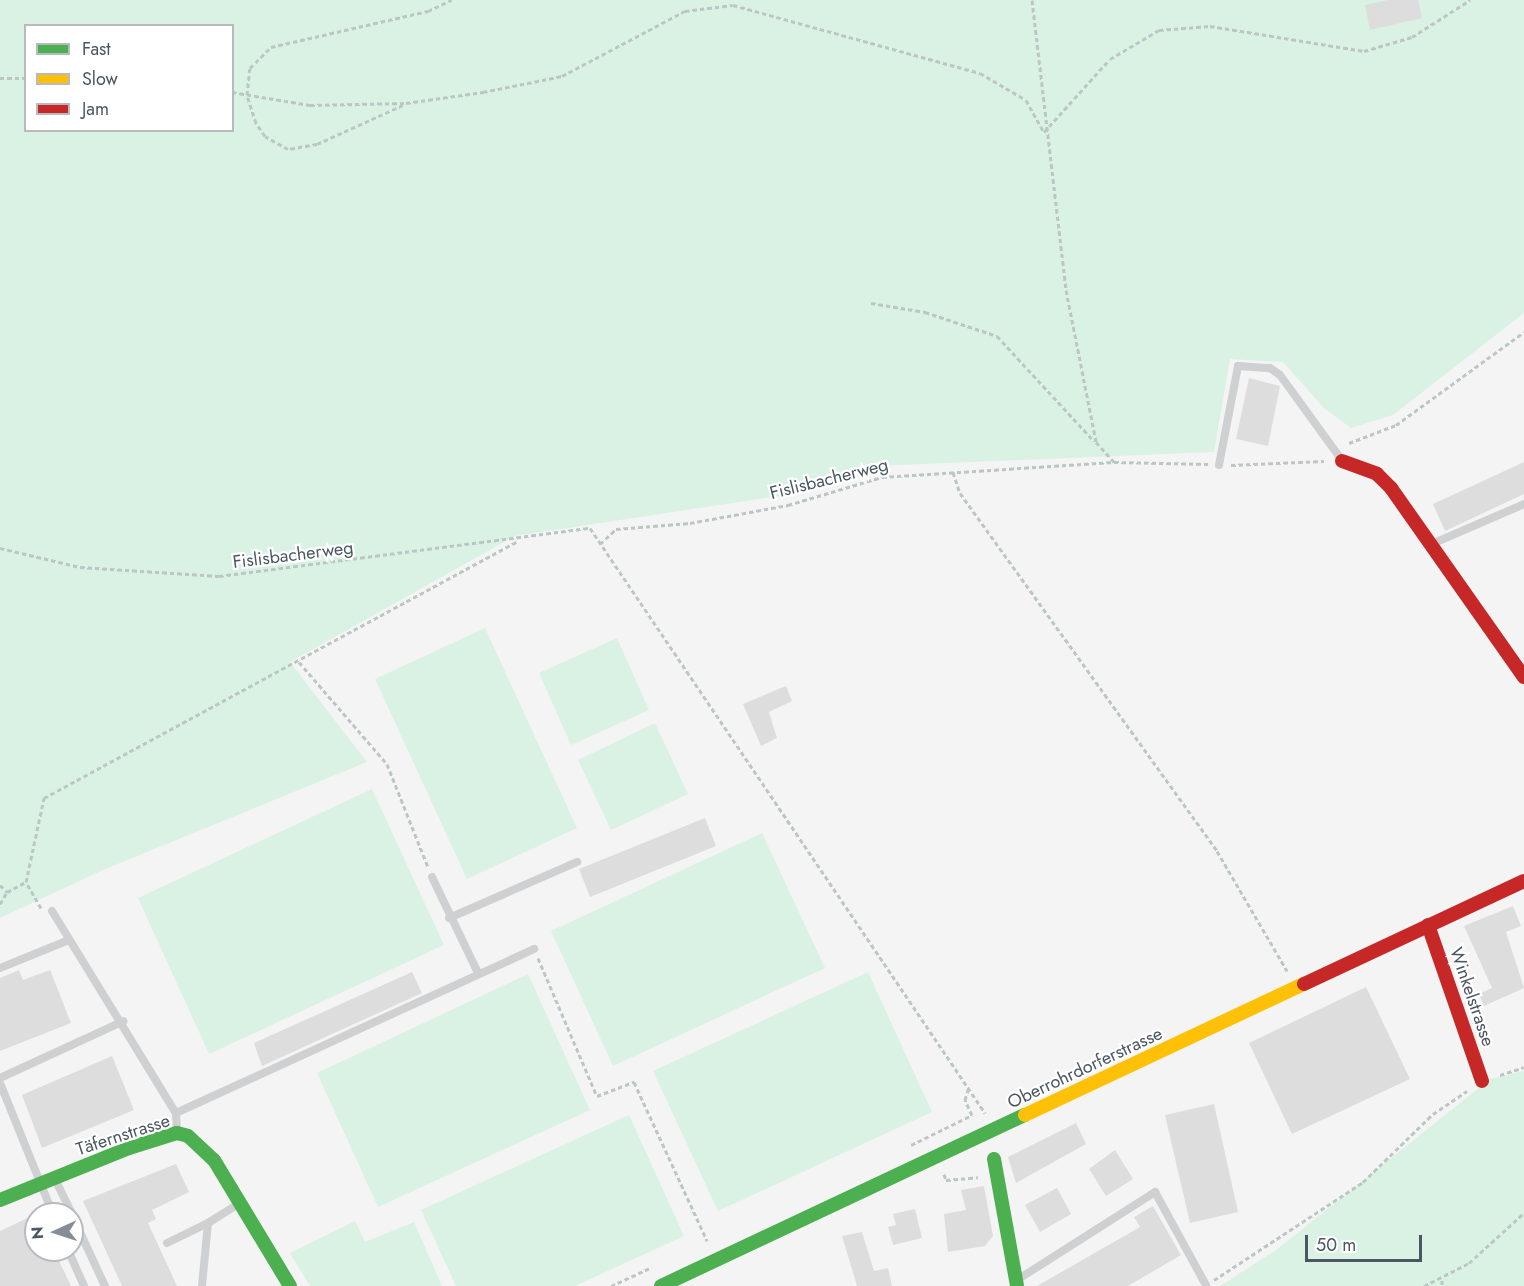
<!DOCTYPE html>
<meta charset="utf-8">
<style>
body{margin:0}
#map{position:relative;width:1524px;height:1286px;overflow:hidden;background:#f4f4f4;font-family:Jost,sans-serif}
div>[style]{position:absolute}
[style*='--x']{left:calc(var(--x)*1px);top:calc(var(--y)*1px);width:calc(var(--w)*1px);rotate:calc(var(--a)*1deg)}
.green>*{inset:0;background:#d9f2e3}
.building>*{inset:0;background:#ddddde}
.path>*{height:3px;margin-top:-1.5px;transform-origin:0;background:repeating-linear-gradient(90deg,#bcc7c4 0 4.5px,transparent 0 7.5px)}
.lane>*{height:8px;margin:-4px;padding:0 4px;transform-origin:4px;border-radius:4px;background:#ced0d2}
.fast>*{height:14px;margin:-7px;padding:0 7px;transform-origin:7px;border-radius:7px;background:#4caf50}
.slow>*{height:14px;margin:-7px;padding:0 7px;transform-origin:7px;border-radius:7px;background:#ffc107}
.jam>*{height:14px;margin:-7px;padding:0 7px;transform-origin:7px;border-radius:7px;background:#c62828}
span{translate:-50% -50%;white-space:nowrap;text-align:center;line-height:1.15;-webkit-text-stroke:4.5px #fff;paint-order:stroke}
.street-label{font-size:18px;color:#4a5661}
.legend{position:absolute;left:24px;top:24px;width:210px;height:108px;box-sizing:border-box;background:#fff;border:2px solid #b7bbc0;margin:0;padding:8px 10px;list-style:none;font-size:18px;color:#4a5661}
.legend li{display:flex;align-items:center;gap:12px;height:30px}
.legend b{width:30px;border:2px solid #b7bbc0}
.north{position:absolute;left:24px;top:1202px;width:60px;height:60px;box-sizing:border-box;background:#fff;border:2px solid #b7bbc0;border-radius:50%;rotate:267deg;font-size:16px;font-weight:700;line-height:24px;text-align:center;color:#4a5661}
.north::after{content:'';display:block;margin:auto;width:21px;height:27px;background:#868d94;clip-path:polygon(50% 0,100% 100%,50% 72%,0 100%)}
.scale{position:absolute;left:1305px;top:1235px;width:117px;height:27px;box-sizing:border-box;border:3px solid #4a5661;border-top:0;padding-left:8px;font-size:18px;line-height:21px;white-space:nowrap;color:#4a5661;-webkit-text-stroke:4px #fff;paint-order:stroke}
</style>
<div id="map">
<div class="green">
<div style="clip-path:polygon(evenodd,0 0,1524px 0,1524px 313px,1393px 415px,1351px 428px,1324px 408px,1283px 362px,1230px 359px,1214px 452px,874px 466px,785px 495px,515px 536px,290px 662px,367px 762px,103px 870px,0 918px,0 0,26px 26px,232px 26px,232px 130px,26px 130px,26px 26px)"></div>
<div style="clip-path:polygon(485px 628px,577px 828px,467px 879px,375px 679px)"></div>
<div style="clip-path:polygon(617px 638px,649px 710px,571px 745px,539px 673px)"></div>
<div style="clip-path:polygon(655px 723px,688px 794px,611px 830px,578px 760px)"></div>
<div style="clip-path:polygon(372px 789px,444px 945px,209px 1054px,138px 898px)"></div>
<div style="clip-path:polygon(762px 833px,825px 968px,613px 1066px,551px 931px)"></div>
<div style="clip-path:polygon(868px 972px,932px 1112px,718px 1211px,653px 1071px)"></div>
<div style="clip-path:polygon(528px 974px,590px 1110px,378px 1207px,317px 1073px)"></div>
<div style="clip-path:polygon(1524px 1071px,1524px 1286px,1220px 1286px,1276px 1250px,1490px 1079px)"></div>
<div style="clip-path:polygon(629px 1115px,684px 1236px,575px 1286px,456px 1286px,421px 1210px)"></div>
<div style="clip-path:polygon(355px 1221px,365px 1242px,414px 1222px,442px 1286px,310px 1286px,290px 1253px)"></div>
</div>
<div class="building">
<div style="clip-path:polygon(1388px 0,1418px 0,1422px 18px,1370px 30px,1365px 5px)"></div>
<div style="clip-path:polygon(1249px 378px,1280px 386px,1268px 446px,1236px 439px)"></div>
<div style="clip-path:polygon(1524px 462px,1524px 494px,1445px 531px,1433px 504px)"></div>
<div style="clip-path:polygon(786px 686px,792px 701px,769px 712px,777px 738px,761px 746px,743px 704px)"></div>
<div style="clip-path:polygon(705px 818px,716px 846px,590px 897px,579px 869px)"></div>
<div style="clip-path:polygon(1513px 906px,1521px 926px,1506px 932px,1524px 988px,1484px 1006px,1479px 994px,1492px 988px,1464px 926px)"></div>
<div style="clip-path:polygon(19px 970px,23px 980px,50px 970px,71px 1023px,0 1051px,0 978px)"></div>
<div style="clip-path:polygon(412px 972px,422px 993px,262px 1066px,254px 1043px)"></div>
<div style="clip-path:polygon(1366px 987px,1410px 1079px,1292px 1134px,1249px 1043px)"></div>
<div style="clip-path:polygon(112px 1056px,134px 1110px,42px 1148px,22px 1095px)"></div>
<div style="clip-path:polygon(1214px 1104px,1238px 1212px,1190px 1223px,1165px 1115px)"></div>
<div style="clip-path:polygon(1076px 1123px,1086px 1144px,1016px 1183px,1008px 1157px)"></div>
<div style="clip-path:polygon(1115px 1150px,1133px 1179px,1106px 1196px,1089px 1169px)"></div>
<div style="clip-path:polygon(176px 1164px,189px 1192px,152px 1210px,156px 1219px,148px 1223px,177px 1286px,122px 1286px,83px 1201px)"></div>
<div style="clip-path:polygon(984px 1186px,993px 1236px,985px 1246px,948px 1252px,944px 1214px,966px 1210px,961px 1190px)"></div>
<div style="clip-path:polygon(1057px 1188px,1071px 1214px,1040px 1232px,1025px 1205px)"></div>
<div style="clip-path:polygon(1153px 1206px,1181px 1255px,1128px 1286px,1037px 1286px,1140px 1227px,1134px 1217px)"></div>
<div style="clip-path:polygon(915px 1209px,922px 1238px,893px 1245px,888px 1227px,896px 1225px,893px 1214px)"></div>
<div style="clip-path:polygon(36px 1214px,36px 1250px,54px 1250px,71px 1286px,0 1286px,0 1231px)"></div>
<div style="clip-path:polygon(862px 1232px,874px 1271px,888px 1268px,892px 1286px,857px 1286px,842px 1236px)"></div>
</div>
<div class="path">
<div style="--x:1032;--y:0;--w:292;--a:83.3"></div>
<div style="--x:1066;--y:290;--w:155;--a:78.8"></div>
<div style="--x:1096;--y:442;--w:27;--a:48"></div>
<div style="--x:0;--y:78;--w:26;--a:0"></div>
<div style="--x:232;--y:92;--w:79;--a:9.5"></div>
<div style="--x:310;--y:105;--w:96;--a:-1.2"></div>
<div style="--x:406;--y:103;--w:78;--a:-8.1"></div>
<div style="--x:483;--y:92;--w:81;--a:-11.4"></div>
<div style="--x:562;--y:76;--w:139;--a:-27.9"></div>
<div style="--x:685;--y:11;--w:48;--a:-7.1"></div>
<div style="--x:733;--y:5;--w:256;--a:15.4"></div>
<div style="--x:980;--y:73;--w:53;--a:30.4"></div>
<div style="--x:1026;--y:100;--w:37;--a:61"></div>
<div style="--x:403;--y:105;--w:94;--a:155.6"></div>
<div style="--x:317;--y:144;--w:29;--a:170"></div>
<div style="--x:288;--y:149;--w:26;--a:-151"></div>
<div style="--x:265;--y:136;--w:16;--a:-125"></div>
<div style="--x:256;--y:123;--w:29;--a:-108"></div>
<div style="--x:247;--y:95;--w:27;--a:-84"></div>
<div style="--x:250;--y:68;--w:30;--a:-45"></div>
<div style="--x:271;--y:47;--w:161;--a:-12.9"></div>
<div style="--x:428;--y:11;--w:26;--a:-25"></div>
<div style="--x:1044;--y:132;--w:98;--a:-47.9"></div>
<div style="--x:1110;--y:59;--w:57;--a:-30.6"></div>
<div style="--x:1159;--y:30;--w:51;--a:-4.5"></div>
<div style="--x:1210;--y:26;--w:156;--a:9.2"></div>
<div style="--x:1364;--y:51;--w:50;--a:-16.3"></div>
<div style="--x:1412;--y:37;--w:69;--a:-32.5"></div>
<div style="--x:871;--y:303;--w:55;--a:9.5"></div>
<div style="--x:925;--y:312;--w:76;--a:18.4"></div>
<div style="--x:997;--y:336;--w:143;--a:47.3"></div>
<div style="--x:1349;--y:443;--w:50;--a:-21"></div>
<div style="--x:1396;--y:425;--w:158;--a:-36"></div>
<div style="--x:1231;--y:465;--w:93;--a:-2.5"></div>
<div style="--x:953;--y:472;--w:22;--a:72"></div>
<div style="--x:960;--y:493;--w:441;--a:54.3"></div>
<div style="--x:1217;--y:851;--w:139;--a:59.7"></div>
<div style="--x:600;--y:544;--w:22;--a:-43"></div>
<div style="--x:616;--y:529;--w:74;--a:-4.6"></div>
<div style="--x:690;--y:523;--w:100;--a:-10.4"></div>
<div style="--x:788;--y:505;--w:98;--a:-16.6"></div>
<div style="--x:882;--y:477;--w:232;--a:-3.7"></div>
<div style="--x:1114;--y:462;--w:96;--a:1.2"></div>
<div style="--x:0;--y:548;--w:82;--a:13.4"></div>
<div style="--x:80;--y:567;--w:139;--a:3.7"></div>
<div style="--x:219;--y:576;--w:374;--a:-7.4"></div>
<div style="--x:590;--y:528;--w:706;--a:55.97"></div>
<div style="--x:299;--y:662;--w:135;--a:49.2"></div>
<div style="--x:387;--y:764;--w:111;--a:68.3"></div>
<div style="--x:0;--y:885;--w:10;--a:45"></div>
<div style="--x:0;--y:904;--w:14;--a:-60"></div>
<div style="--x:7;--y:892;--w:21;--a:-28"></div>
<div style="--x:41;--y:908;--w:30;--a:-120"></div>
<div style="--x:26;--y:882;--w:86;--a:-77.9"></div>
<div style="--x:44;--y:798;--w:539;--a:-28.47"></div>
<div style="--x:538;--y:958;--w:150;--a:66.9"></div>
<div style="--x:597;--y:1096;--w:40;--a:-21"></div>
<div style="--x:634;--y:1082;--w:175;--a:65.3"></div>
<div style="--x:1500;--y:1075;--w:25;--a:-18"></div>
<div style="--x:911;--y:1145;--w:68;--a:-26.2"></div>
<div style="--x:972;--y:1115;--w:17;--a:-115"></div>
<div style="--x:965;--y:1100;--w:14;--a:-73"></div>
<div style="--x:944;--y:1174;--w:6;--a:72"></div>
<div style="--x:946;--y:1180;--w:32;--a:-5"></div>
<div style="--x:1214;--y:1280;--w:178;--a:-33.3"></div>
<div style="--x:1363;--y:1182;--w:98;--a:-44.2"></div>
<div style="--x:1433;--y:1114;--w:41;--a:-34.1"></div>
<div style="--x:1442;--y:1280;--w:6;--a:90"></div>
<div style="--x:611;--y:1286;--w:45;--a:-24.9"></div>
<div style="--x:1424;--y:1286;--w:51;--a:-27.1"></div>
<div style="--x:1469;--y:1263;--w:74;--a:-42.3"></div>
</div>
<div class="lane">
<div style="--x:1219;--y:465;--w:101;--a:-79.1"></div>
<div style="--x:1238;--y:366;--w:32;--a:4"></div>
<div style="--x:1270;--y:368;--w:12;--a:35"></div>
<div style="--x:1280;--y:375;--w:104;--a:54"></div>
<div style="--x:1434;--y:543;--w:98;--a:-23.4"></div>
<div style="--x:432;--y:877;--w:106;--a:64.4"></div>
<div style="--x:52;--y:911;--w:237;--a:58.5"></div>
<div style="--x:176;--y:1113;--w:20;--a:87"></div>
<div style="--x:449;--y:918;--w:140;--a:-23.6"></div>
<div style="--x:0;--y:968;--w:71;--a:-22.2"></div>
<div style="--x:0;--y:1078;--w:136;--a:-24.7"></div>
<div style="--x:0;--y:1083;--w:141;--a:68"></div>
<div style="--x:176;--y:1113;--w:394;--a:-24.6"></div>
<div style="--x:55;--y:1179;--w:39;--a:64"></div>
<div style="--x:72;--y:1215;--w:78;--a:65.1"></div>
<div style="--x:167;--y:1243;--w:46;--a:-26"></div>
<div style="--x:68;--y:1250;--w:39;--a:66"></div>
<div style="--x:1017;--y:1280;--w:164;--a:-32.5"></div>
<div style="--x:1155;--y:1192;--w:106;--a:61.3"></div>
<div style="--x:202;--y:1286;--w:63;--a:-84.6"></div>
<div style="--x:208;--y:1223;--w:36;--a:-32"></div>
</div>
<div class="fast">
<div style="--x:994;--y:1159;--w:129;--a:79.7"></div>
<div style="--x:0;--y:1200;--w:139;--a:-22"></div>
<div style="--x:129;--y:1148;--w:50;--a:-17.4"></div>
<div style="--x:177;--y:1133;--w:11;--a:15"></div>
<div style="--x:188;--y:1136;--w:35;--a:43"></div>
<div style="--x:214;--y:1160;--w:147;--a:58.9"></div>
<div style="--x:661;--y:1286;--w:402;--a:-25.2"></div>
</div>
<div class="slow">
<div style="--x:1025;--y:1115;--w:308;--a:-25.2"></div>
</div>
<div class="jam">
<div style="--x:1342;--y:461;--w:37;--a:20"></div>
<div style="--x:1377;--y:474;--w:20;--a:45"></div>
<div style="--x:1391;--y:488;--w:231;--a:54.9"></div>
<div style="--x:1428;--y:925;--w:165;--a:70.9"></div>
<div style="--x:1304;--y:984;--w:243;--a:-25.1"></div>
</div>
<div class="street-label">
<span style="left:829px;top:479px;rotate:-14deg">Fislisbacherweg</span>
<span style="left:293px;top:555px;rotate:-7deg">Fislisbacherweg</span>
<span style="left:1472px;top:997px;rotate:71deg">Winkelstrasse</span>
<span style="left:1085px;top:1068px;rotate:-25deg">Oberrohrdorferstrasse</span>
<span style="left:123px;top:1135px;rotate:-18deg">Täfernstrasse</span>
</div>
<ul class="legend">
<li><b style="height:8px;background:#4caf50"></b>Fast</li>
<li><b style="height:8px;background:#ffc107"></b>Slow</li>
<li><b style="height:8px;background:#c62828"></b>Jam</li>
</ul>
<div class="north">N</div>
<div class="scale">50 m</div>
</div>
